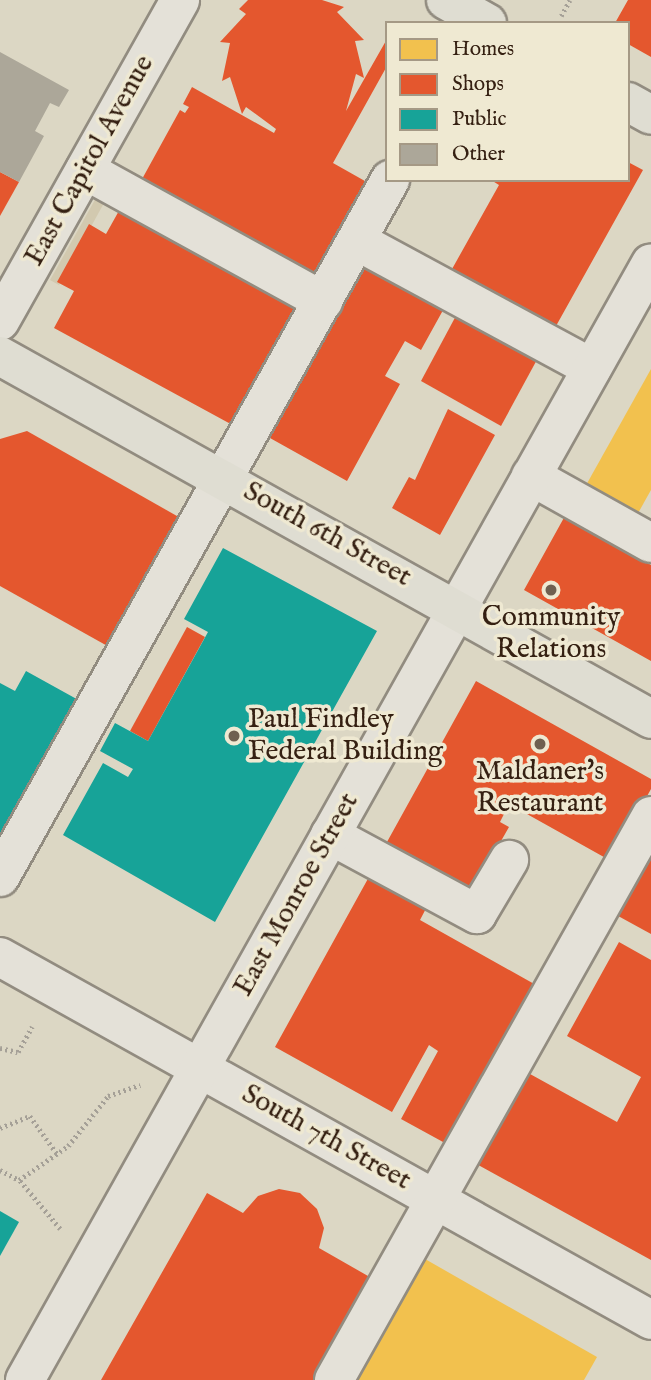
<!DOCTYPE html>
<style>
body{margin:0}
#map{position:relative;width:651px;height:1380px;overflow:hidden;background:#dcd7c4;font-family:"IM FELL English",serif}
div>[style]{position:absolute}
[style*='--x']{left:calc(var(--x)*1px);top:calc(var(--y)*1px);width:calc(var(--w)*1px);rotate:calc(var(--a)*1deg)}
.green>*{inset:0;background:#d2c9af}
.homes>*{inset:0;background:#f2c14e}
.shops>*{inset:0;background:#e4572e}
.public>*{inset:0;background:#17a398}
.building>*{inset:0;background:#aca799}
.path>*{height:4.5px;margin-top:-2.25px;transform-origin:0;background:repeating-linear-gradient(90deg,#a5a097 0 2px,transparent 0 5.5px)}
.roads{filter:drop-shadow(2px 0 #928c80) drop-shadow(-2px 0 #928c80) drop-shadow(0 2px #928c80) drop-shadow(0 -2px #928c80)}
.minor>*{height:38px;margin:-19px;padding:0 19px;transform-origin:19px;border-radius:19px;background:#e4e1d8}
.major>*{height:38px;margin:-19px;padding:0 19px;transform-origin:19px;border-radius:19px;background:#dfddd2}
.dots>*{width:19px;height:19px;translate:-50% -50%;box-sizing:border-box;border:4px solid #efe9d2;border-radius:50%}
span{translate:-50% -50%;white-space:nowrap;text-align:center;line-height:1.15;-webkit-text-stroke:7px #efe9d2;paint-order:stroke}
.street-label{font-size:28px;color:#352012}
.poi-label{font-size:28px;color:#352012}
.left{translate:0 -50%;text-align:left}
.legend{position:absolute;left:385px;top:21px;width:245px;height:161px;box-sizing:border-box;background:#efe9d2;border:2px solid #a59985;margin:0;padding:9px 12px;list-style:none;font-size:21px;color:#352012}
.legend li{display:flex;align-items:center;gap:14px;height:35px}
.legend b{width:35px;border:2px solid #a59985}
</style>
<div id="map">
<div class="green">
<div style="clip-path:polygon(96px 198px,104px 203px,59px 285px,50px 280px)"></div>
</div>
<div class="homes">
<div style="clip-path:polygon(651px 369px,651px 490px,637px 515px,585px 487px)"></div>
<div style="clip-path:polygon(418px 1255px,597px 1357px,584px 1380px,348px 1380px)"></div>
</div>
<div class="shops">
<div style="clip-path:polygon(248px 0,322px 0,344px 7px,337px 12px,364px 40px,355px 41px,364px 78px,356px 74px,346px 111px,387px 39px,387px 66px,333px 163px,372px 185px,314px 289px,136px 190px,180px 110px,185px 113px,189px 107px,183px 104px,192px 87px,274px 133px,276px 129px,246px 107px,242px 114px,230px 77px,222px 81px,230px 43px,220px 42px,246px 14px,239px 9px)"></div>
<div style="clip-path:polygon(628px 0,651px 0,651px 57px,628px 44px,628px 23px,615px 23px)"></div>
<div style="clip-path:polygon(628px 162px,643px 170px,551px 335px,447px 278px,499px 185px,491px 180px,628px 180px)"></div>
<div style="clip-path:polygon(0 172px,19px 182px,0 216px)"></div>
<div style="clip-path:polygon(125px 200px,308px 300px,238px 428px,54px 328px,74px 291px,57px 282px,89px 224px,106px 234px)"></div>
<div style="clip-path:polygon(360px 255px,447px 303px,421px 350px,405px 341px,385px 376px,400px 384px,347px 481px,261px 433px)"></div>
<div style="clip-path:polygon(458px 312px,539px 356px,501px 426px,421px 381px)"></div>
<div style="clip-path:polygon(448px 409px,495px 435px,440px 535px,392px 508px,409px 477px,415px 480px)"></div>
<div style="clip-path:polygon(27px 431px,184px 520px,111px 648px,0 586px,0 439px)"></div>
<div style="clip-path:polygon(571px 505px,620px 532px,613px 544px,651px 565px,651px 661px,524px 590px)"></div>
<div style="clip-path:polygon(187px 627px,205px 637px,148px 741px,130px 731px)"></div>
<div style="clip-path:polygon(476px 681px,651px 779px,651px 789px,611px 861px,509px 804px,500px 822px,509px 827px,468px 899px,382px 851px)"></div>
<div style="clip-path:polygon(651px 835px,651px 934px,609px 911px)"></div>
<div style="clip-path:polygon(375px 866px,432px 897px,420px 920px,536px 985px,454px 1148px,401px 1119px,438px 1051px,429px 1045px,392px 1112px,275px 1047px)"></div>
<div style="clip-path:polygon(619px 942px,651px 960px,651px 1260px,471px 1161px,521px 1069px,617px 1122px,641px 1077px,567px 1036px)"></div>
<div style="clip-path:polygon(279px 1189px,300px 1193px,317px 1209px,324px 1228px,319px 1248px,375px 1280px,319px 1380px,101px 1380px,207px 1193px,243px 1213px,258px 1196px)"></div>
</div>
<div class="public">
<div style="clip-path:polygon(223px 548px,377px 631px,215px 922px,63px 835px,103px 763px,128px 777px,133px 769px,100px 751px,115px 723px,148px 741px,208px 632px,184px 619px)"></div>
<div style="clip-path:polygon(26px 671px,82px 702px,0 851px,0 683px,15px 691px)"></div>
<div style="clip-path:polygon(0 1211px,19px 1222px,0 1256px)"></div>
</div>
<div class="building">
<div style="clip-path:polygon(0 52px,69px 90px,59px 107px,50px 103px,35px 131px,44px 136px,19px 182px,0 172px)"></div>
</div>
<div class="path">
<div style="--x:561;--y:16;--w:18;--a:-61"></div>
<div style="--x:0;--y:1048;--w:18;--a:13"></div>
<div style="--x:18;--y:1052;--w:29;--a:-61"></div>
<div style="--x:0;--y:1128;--w:32;--a:-22"></div>
<div style="--x:30;--y:1116;--w:48;--a:54.3"></div>
<div style="--x:0;--y:1170;--w:21;--a:28"></div>
<div style="--x:60;--y:1229;--w:64;--a:-129.9"></div>
<div style="--x:19;--y:1180;--w:60;--a:-34.8"></div>
<div style="--x:68;--y:1146;--w:64;--a:-51.3"></div>
<div style="--x:108;--y:1096;--w:34;--a:-19"></div>
</div>
<div class="roads">
<div class="minor">
<div style="--x:85;--y:170;--w:272;--a:28.8"></div>
<div style="--x:357;--y:241;--w:267;--a:28.4"></div>
<div style="--x:0;--y:321;--w:368;--a:-60.7"></div>
<div style="--x:531;--y:476;--w:137;--a:29.2"></div>
<div style="--x:330;--y:835;--w:167;--a:28.3"></div>
<div style="--x:477;--y:914;--w:63;--a:-59.3"></div>
<div style="--x:0;--y:877;--w:799;--a:-60.77"></div>
<div style="--x:0;--y:957;--w:745;--a:29.14"></div>
<div style="--x:25;--y:1380;--w:1280;--a:-60.73"></div>
<div style="--x:334;--y:1380;--w:647;--a:-60.66"></div>
</div>
<div class="major">
<div style="--x:446;--y:0;--w:47;--a:29.3"></div>
<div style="--x:628;--y:102;--w:26;--a:29"></div>
<div style="--x:0;--y:356;--w:745;--a:29.14"></div>
</div>
</div>
<div class="dots">
<div style="left:551px;top:590px;background:#6f6050"></div>
<div style="left:234px;top:736px;background:#6f6050"></div>
<div style="left:540px;top:744px;background:#6f6050"></div>
</div>
<div class="street-label">
<span style="left:90px;top:161px;rotate:-61deg">East Capitol Avenue</span>
<span style="left:327px;top:535px;rotate:29deg">South 6th Street</span>
<span style="left:297px;top:895px;rotate:-61deg">East Monroe Street</span>
<span style="left:326px;top:1138px;rotate:29deg">South 7th Street</span>
</div>
<div class="poi-label">
<span style="left:551px;top:634px">Community<br>Relations</span>
<span class="left" style="left:248px;top:736px">Paul Findley<br>Federal Building</span>
<span style="left:540px;top:788px">Maldaner's<br>Restaurant</span>
</div>
<ul class="legend">
<li><b style="height:19px;background:#f2c14e"></b>Homes</li>
<li><b style="height:19px;background:#e4572e"></b>Shops</li>
<li><b style="height:19px;background:#17a398"></b>Public</li>
<li><b style="height:19px;background:#aca799"></b>Other</li>
</ul>
</div>
